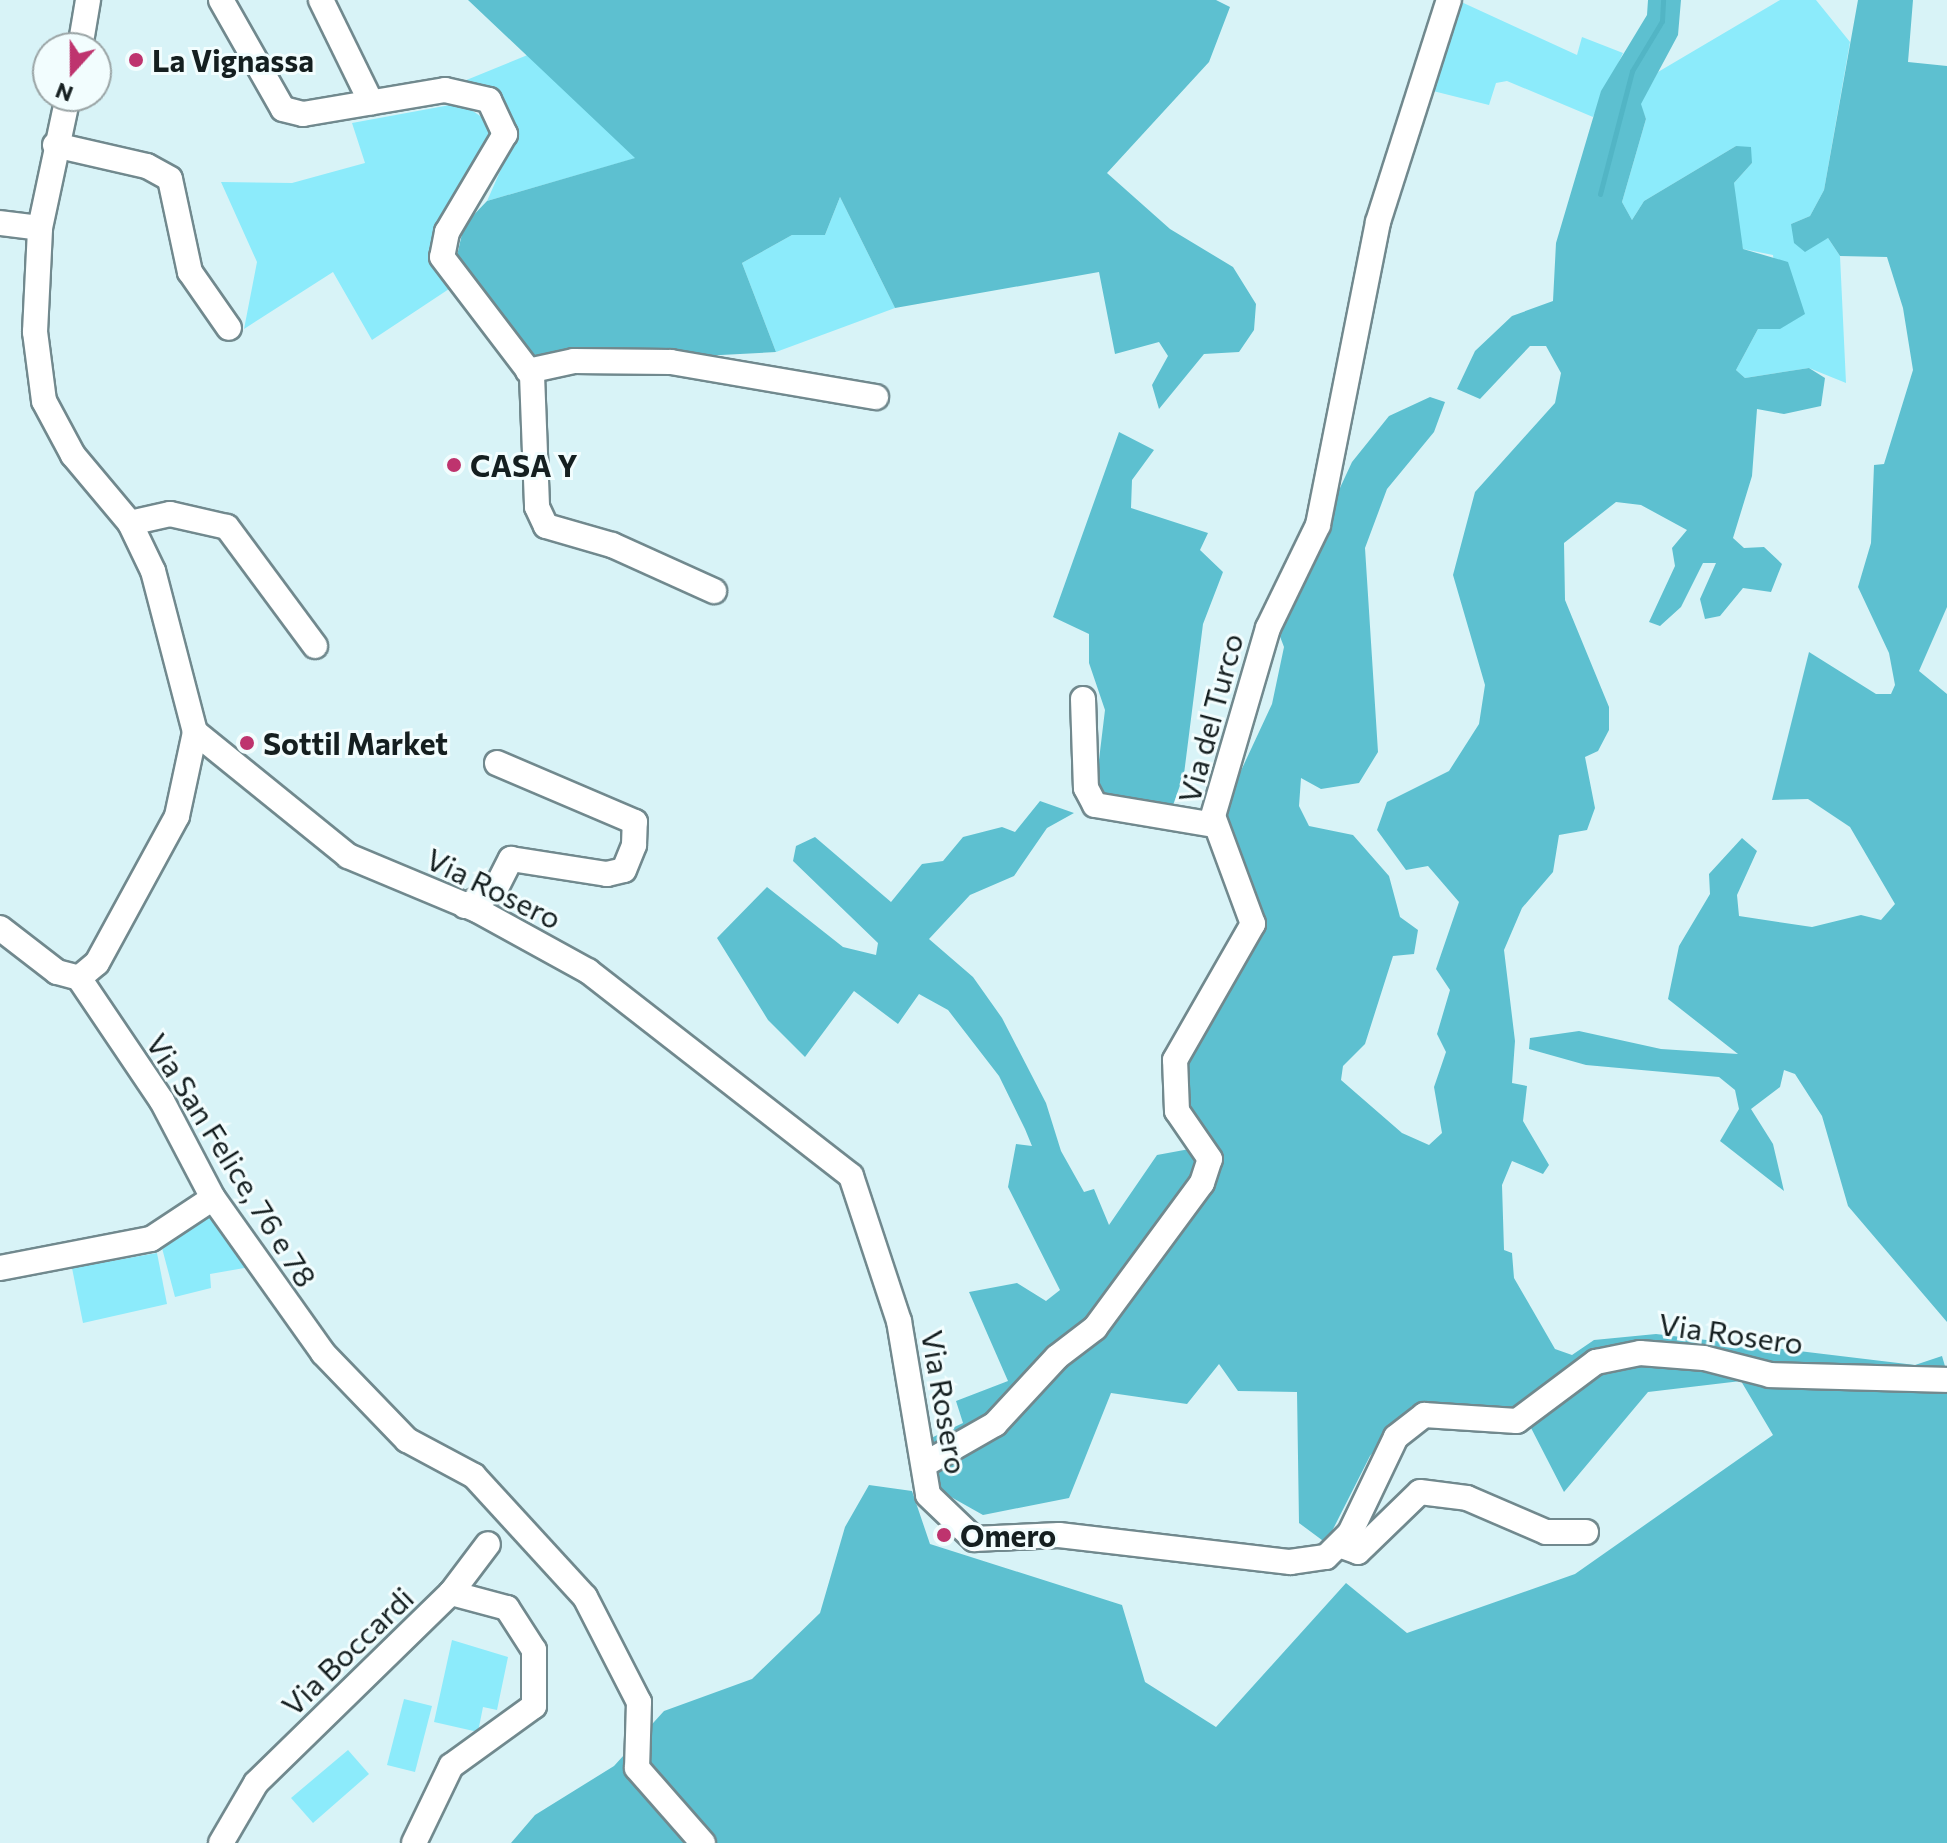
<!DOCTYPE html>
<style>
body{margin:0}
#map{position:relative;width:1947px;height:1843px;overflow:hidden;background:#d8f3f7;font-family:Commissioner,sans-serif}
div>[style]{position:absolute}
[style*='--x']{left:calc(var(--x)*1px);top:calc(var(--y)*1px);width:calc(var(--w)*1px);rotate:calc(var(--a)*1deg)}
.green>*{inset:0;background:#8cebfb}
.forest>*{inset:0;background:#5dc0d0}
.stream>*{height:5px;margin:-2.5px;padding:0 2.5px;transform-origin:2.5px;border-radius:2.5px;background:#52b5c5}
.roads{filter:drop-shadow(2px 0 #71898e) drop-shadow(-2px 0 #71898e) drop-shadow(0 2px #71898e) drop-shadow(0 -2px #71898e)}
.minor>*{height:24px;margin:-12px;padding:0 12px;transform-origin:12px;border-radius:12px;background:#fff}
.dots>*{width:22px;height:22px;translate:-50% -50%;box-sizing:border-box;border:4px solid #f2fdfe;border-radius:50%}
span{translate:-50% -50%;white-space:nowrap;text-align:center;line-height:1.15;-webkit-text-stroke:6px #f2fdfe;paint-order:stroke}
.poi-label{font-size:30px;color:#151f20;font-weight:700}
.left{translate:0 -50%;text-align:left}
.street-label{font-size:30px;color:#151f20}
.north{position:absolute;left:32px;top:32px;width:80px;height:80px;box-sizing:border-box;background:#f2fdfe;border:2px solid #9aa4a5;border-radius:50%;rotate:201deg;font-size:22px;font-weight:700;line-height:32px;text-align:center;color:#151f20}
.north::after{content:'';display:block;margin:auto;width:28px;height:36px;background:#be346e;clip-path:polygon(50% 0,100% 100%,50% 72%,0 100%)}
</style>
<div id="map">
<div class="green">
<div style="clip-path:polygon(1457px 0,1577px 55px,1582px 37px,1623px 53px,1593px 117px,1507px 81px,1496px 83px,1489px 105px,1425px 89px)"></div>
<div style="clip-path:polygon(1780px 0,1816px 0,1850px 42px,1824px 190px,1810px 216px,1791px 224px,1818px 242px,1828px 238px,1840px 256px,1846px 383px,1809px 368px,1745px 378px,1736px 370px,1758px 329px,1780px 329px,1773px 255px,1743px 249px,1735px 219px,1734px 183px,1752px 163px,1736px 146px,1644px 201px,1632px 220px,1622px 202px,1646px 119px,1640px 104px,1658px 72px)"></div>
<div style="clip-path:polygon(530px 54px,636px 158px,487px 201px,514px 140px,508px 111px,490px 92px,464px 81px)"></div>
<div style="clip-path:polygon(461px 103px,489px 122px,489px 141px,441px 230px,452px 287px,372px 340px,333px 272px,244px 329px,257px 262px,221px 182px,292px 183px,365px 163px,352px 123px)"></div>
<div style="clip-path:polygon(840px 197px,895px 308px,776px 352px,742px 263px,792px 235px,825px 235px)"></div>
<div style="clip-path:polygon(211px 1211px,250px 1267px,210px 1274px,211px 1288px,175px 1297px,162px 1248px)"></div>
<div style="clip-path:polygon(157px 1253px,167px 1304px,83px 1323px,72px 1268px)"></div>
<div style="clip-path:polygon(452px 1640px,508px 1657px,497px 1710px,483px 1707px,478px 1732px,434px 1722px)"></div>
<div style="clip-path:polygon(404px 1699px,432px 1706px,415px 1772px,387px 1765px)"></div>
<div style="clip-path:polygon(348px 1750px,369px 1774px,313px 1823px,291px 1798px)"></div>
</div>
<div class="forest">
<div style="clip-path:polygon(468px 0,1216px 0,1230px 7px,1209px 62px,1107px 173px,1170px 229px,1233px 267px,1256px 304px,1254px 330px,1239px 352px,1204px 354px,1159px 409px,1152px 385px,1168px 356px,1159px 342px,1115px 354px,1099px 272px,895px 308px,840px 197px,825px 235px,792px 235px,742px 263px,776px 352px,529px 365px,456px 260px,464px 225px,487px 201px,635px 158px)"></div>
<div style="clip-path:polygon(1648px 0,1681px 0,1678px 35px,1641px 104px,1646px 119px,1622px 202px,1632px 220px,1644px 201px,1736px 146px,1751px 147px,1752px 163px,1734px 183px,1743px 249px,1788px 262px,1805px 314px,1780px 329px,1758px 329px,1736px 370px,1745px 378px,1809px 368px,1825px 378px,1821px 406px,1784px 414px,1757px 409px,1752px 476px,1733px 538px,1744px 548px,1764px 547px,1782px 564px,1771px 592px,1743px 588px,1720px 616px,1705px 619px,1700px 599px,1716px 563px,1703px 563px,1681px 607px,1660px 626px,1649px 622px,1675px 566px,1672px 548px,1687px 530px,1641px 505px,1616px 502px,1564px 543px,1565px 600px,1609px 707px,1609px 730px,1598px 751px,1585px 757px,1595px 808px,1587px 830px,1559px 835px,1553px 872px,1522px 908px,1504px 950px,1515px 1041px,1512px 1083px,1527px 1086px,1523px 1121px,1549px 1165px,1543px 1174px,1512px 1161px,1502px 1185px,1504px 1250px,1512px 1253px,1514px 1278px,1555px 1349px,1572px 1355px,1594px 1340px,1656px 1334px,1915px 1365px,1942px 1356px,1947px 1373px,1771px 1369px,1592px 1351px,1507px 1411px,1412px 1406px,1370px 1456px,1326px 1543px,1299px 1523px,1297px 1392px,1238px 1391px,1219px 1364px,1187px 1404px,1111px 1393px,1069px 1498px,983px 1515px,935px 1488px,931px 1438px,963px 1423px,956px 1401px,1008px 1381px,969px 1292px,1017px 1283px,1046px 1301px,1060px 1290px,1008px 1187px,1016px 1144px,1032px 1146px,1025px 1129px,999px 1076px,948px 1010px,919px 994px,898px 1024px,854px 991px,805px 1057px,768px 1020px,717px 938px,767px 887px,843px 947px,876px 955px,878px 943px,793px 861px,796px 846px,815px 837px,891px 902px,922px 864px,943px 861px,963px 837px,1002px 827px,1015px 832px,1040px 801px,1074px 813px,1047px 828px,1014px 876px,970px 895px,929px 939px,973px 977px,1002px 1018px,1046px 1103px,1061px 1151px,1084px 1192px,1094px 1189px,1109px 1225px,1157px 1155px,1195px 1148px,1203px 1166px,1055px 1365px,1210px 1182px,1178px 1073px,1260px 932px,1261px 907px,1219px 818px,1272px 704px,1284px 647px,1276px 626px,1352px 462px,1389px 416px,1430px 397px,1445px 402px,1434px 432px,1387px 489px,1365px 548px,1378px 752px,1359px 783px,1321px 789px,1301px 778px,1299px 806px,1309px 826px,1353px 835px,1389px 876px,1400px 917px,1418px 930px,1414px 954px,1393px 956px,1365px 1044px,1343px 1066px,1341px 1080px,1402px 1133px,1429px 1145px,1442px 1133px,1434px 1087px,1446px 1052px,1437px 1034px,1450px 990px,1436px 969px,1459px 902px,1428px 866px,1406px 870px,1377px 830px,1387px 802px,1449px 771px,1479px 724px,1485px 685px,1453px 575px,1475px 492px,1555px 403px,1561px 373px,1546px 346px,1530px 346px,1480px 399px,1457px 389px,1475px 351px,1512px 316px,1553px 301px,1556px 243px,1601px 91px,1647px 15px)"></div>
<div style="clip-path:polygon(1858px 0,1913px 0,1908px 62px,1947px 66px,1947px 607px,1919px 671px,1947px 694px,1947px 1322px,1848px 1206px,1822px 1116px,1795px 1074px,1784px 1070px,1780px 1087px,1751px 1109px,1773px 1144px,1784px 1191px,1720px 1141px,1739px 1109px,1735px 1090px,1719px 1077px,1586px 1065px,1529px 1049px,1530px 1038px,1579px 1031px,1661px 1049px,1738px 1054px,1668px 999px,1679px 946px,1710px 894px,1709px 874px,1742px 838px,1757px 851px,1737px 895px,1739px 916px,1812px 927px,1861px 915px,1881px 920px,1895px 904px,1850px 827px,1808px 799px,1772px 800px,1809px 652px,1876px 694px,1891px 694px,1895px 685px,1889px 653px,1858px 587px,1871px 543px,1874px 465px,1884px 464px,1913px 370px,1903px 308px,1887px 257px,1840px 256px,1828px 238px,1805px 252px,1794px 243px,1791px 224px,1810px 216px,1824px 190px)"></div>
<div style="clip-path:polygon(1119px 432px,1154px 450px,1132px 480px,1131px 508px,1208px 533px,1200px 550px,1223px 572px,1203px 624px,1184px 774px,1172px 808px,1095px 793px,1105px 710px,1089px 663px,1089px 634px,1053px 617px)"></div>
<div style="clip-path:polygon(1639px 1358px,1947px 1389px,1947px 1843px,511px 1843px,535px 1815px,614px 1766px,664px 1711px,752px 1679px,820px 1613px,845px 1527px,869px 1485px,912px 1491px,930px 1544px,1122px 1605px,1145px 1682px,1216px 1727px,1346px 1583px,1407px 1633px,1575px 1574px,1773px 1435px,1741px 1381px,1648px 1392px,1564px 1492px,1529px 1424px,1565px 1387px)"></div>
</div>
<div class="stream">
<div style="--x:1600;--y:194;--w:127;--a:-75.4"></div>
<div style="--x:1632;--y:71;--w:58;--a:-59"></div>
<div style="--x:1662;--y:21;--w:21;--a:-87"></div>
</div>
<div class="roads">
<div class="minor">
<div style="--x:221;--y:0;--w:125;--a:60.4"></div>
<div style="--x:283;--y:109;--w:21;--a:14"></div>
<div style="--x:303;--y:114;--w:144;--a:-9.6"></div>
<div style="--x:445;--y:90;--w:45;--a:12.8"></div>
<div style="--x:489;--y:100;--w:38;--a:65"></div>
<div style="--x:505;--y:134;--w:114;--a:120.6"></div>
<div style="--x:447;--y:232;--w:25;--a:101"></div>
<div style="--x:442;--y:257;--w:148;--a:52.7"></div>
<div style="--x:532;--y:375;--w:132;--a:87.8"></div>
<div style="--x:537;--y:507;--w:21;--a:65"></div>
<div style="--x:546;--y:526;--w:69;--a:16.1"></div>
<div style="--x:612;--y:545;--w:112;--a:24.3"></div>
<div style="--x:321;--y:0;--w:114;--a:63.9"></div>
<div style="--x:80;--y:48;--w:49;--a:-80.5"></div>
<div style="--x:55;--y:145;--w:94;--a:12.9"></div>
<div style="--x:147;--y:166;--w:26;--a:29"></div>
<div style="--x:170;--y:179;--w:95;--a:77.9"></div>
<div style="--x:190;--y:272;--w:68;--a:55.1"></div>
<div style="--x:0;--y:223;--w:40;--a:7.1"></div>
<div style="--x:528;--y:371;--w:47;--a:-12.3"></div>
<div style="--x:574;--y:361;--w:97;--a:0.6"></div>
<div style="--x:671;--y:362;--w:208;--a:9.7"></div>
<div style="--x:130;--y:523;--w:41;--a:-12.7"></div>
<div style="--x:170;--y:514;--w:58;--a:12.8"></div>
<div style="--x:227;--y:527;--w:148;--a:53.5"></div>
<div style="--x:1083;--y:699;--w:89;--a:88.1"></div>
<div style="--x:1086;--y:788;--w:19;--a:62"></div>
<div style="--x:1095;--y:805;--w:122;--a:9.5"></div>
<div style="--x:195;--y:732;--w:197;--a:39"></div>
<div style="--x:348;--y:856;--w:140;--a:22.7"></div>
<div style="--x:477;--y:910;--w:127;--a:28.8"></div>
<div style="--x:588;--y:971;--w:333;--a:37.9"></div>
<div style="--x:851;--y:1176;--w:153;--a:71.7"></div>
<div style="--x:899;--y:1321;--w:176;--a:80.5"></div>
<div style="--x:928;--y:1495;--w:64;--a:43.7"></div>
<div style="--x:974;--y:1539;--w:85;--a:-2.7"></div>
<div style="--x:1059;--y:1535;--w:233;--a:6.7"></div>
<div style="--x:1290;--y:1562;--w:36;--a:-8"></div>
<div style="--x:1326;--y:1557;--w:34;--a:-45"></div>
<div style="--x:1350;--y:1533;--w:106;--a:-64.4"></div>
<div style="--x:1396;--y:1437;--w:36;--a:-38"></div>
<div style="--x:1424;--y:1415;--w:93;--a:3.7"></div>
<div style="--x:1517;--y:1421;--w:99;--a:-36.8"></div>
<div style="--x:1596;--y:1362;--w:45;--a:-11.6"></div>
<div style="--x:1640;--y:1353;--w:64;--a:4.5"></div>
<div style="--x:1704;--y:1358;--w:68;--a:14.4"></div>
<div style="--x:1770;--y:1375;--w:177;--a:1.6"></div>
<div style="--x:465;--y:906;--w:34;--a:-28"></div>
<div style="--x:495;--y:890;--w:35;--a:-63"></div>
<div style="--x:511;--y:859;--w:97;--a:8.9"></div>
<div style="--x:607;--y:874;--w:17;--a:-13"></div>
<div style="--x:624;--y:870;--w:27;--a:-68"></div>
<div style="--x:634;--y:845;--w:23;--a:-88"></div>
<div style="--x:635;--y:822;--w:150;--a:-156.9"></div>
<div style="--x:0;--y:928;--w:72;--a:37.7"></div>
<div style="--x:57;--y:972;--w:23;--a:15"></div>
<div style="--x:79;--y:978;--w:23;--a:-40"></div>
<div style="--x:97;--y:963;--w:167;--a:-61.4"></div>
<div style="--x:177;--y:816;--w:86;--a:-77.9"></div>
<div style="--x:195;--y:732;--w:166;--a:-104.6"></div>
<div style="--x:153;--y:571;--w:53;--a:-115.6"></div>
<div style="--x:130;--y:523;--w:89;--a:-130"></div>
<div style="--x:73;--y:455;--w:61;--a:-118.2"></div>
<div style="--x:44;--y:401;--w:70;--a:-97.4"></div>
<div style="--x:35;--y:332;--w:104;--a:-87.2"></div>
<div style="--x:40;--y:228;--w:135;--a:-78"></div>
<div style="--x:79;--y:978;--w:148;--a:56"></div>
<div style="--x:162;--y:1101;--w:110;--a:62.3"></div>
<div style="--x:213;--y:1198;--w:190;--a:54.6"></div>
<div style="--x:323;--y:1353;--w:121;--a:46"></div>
<div style="--x:407;--y:1440;--w:76;--a:28.2"></div>
<div style="--x:474;--y:1476;--w:164;--a:47.5"></div>
<div style="--x:585;--y:1597;--w:118;--a:62.8"></div>
<div style="--x:639;--y:1702;--w:66;--a:91.7"></div>
<div style="--x:637;--y:1768;--w:100;--a:48.7"></div>
<div style="--x:0;--y:1268;--w:154;--a:-10.9"></div>
<div style="--x:151;--y:1239;--w:74;--a:-33.5"></div>
<div style="--x:925;--y:1464;--w:81;--a:-29.7"></div>
<div style="--x:995;--y:1424;--w:91;--a:-47.2"></div>
<div style="--x:1057;--y:1357;--w:48;--a:-37.3"></div>
<div style="--x:1095;--y:1328;--w:180;--a:-53.6"></div>
<div style="--x:1202;--y:1183;--w:25;--a:-72"></div>
<div style="--x:1210;--y:1159;--w:58;--a:-124.5"></div>
<div style="--x:1177;--y:1111;--w:51;--a:-92.2"></div>
<div style="--x:1175;--y:1060;--w:157;--a:-60.2"></div>
<div style="--x:1253;--y:924;--w:115;--a:-110.3"></div>
<div style="--x:1213;--y:816;--w:196;--a:-73.7"></div>
<div style="--x:1268;--y:628;--w:114;--a:-64.1"></div>
<div style="--x:1318;--y:525;--w:309;--a:-78.8"></div>
<div style="--x:1378;--y:222;--w:233;--a:-72.3"></div>
<div style="--x:1339;--y:1545;--w:20;--a:20"></div>
<div style="--x:1358;--y:1552;--w:86;--a:-44.1"></div>
<div style="--x:1420;--y:1492;--w:47;--a:7.3"></div>
<div style="--x:1467;--y:1498;--w:86;--a:23.3"></div>
<div style="--x:1546;--y:1532;--w:40;--a:0"></div>
<div style="--x:451;--y:1593;--w:61;--a:-52.9"></div>
<div style="--x:221;--y:1843;--w:69;--a:-59.7"></div>
<div style="--x:256;--y:1783;--w:272;--a:-44.3"></div>
<div style="--x:451;--y:1593;--w:58;--a:15"></div>
<div style="--x:507;--y:1608;--w:50;--a:57.3"></div>
<div style="--x:534;--y:1650;--w:56;--a:90"></div>
<div style="--x:534;--y:1706;--w:102;--a:144.1"></div>
<div style="--x:451;--y:1766;--w:85;--a:115.7"></div>
</div>
</div>
<div class="dots">
<div style="left:136px;top:60px;background:#be346e"></div>
<div style="left:454px;top:465px;background:#be346e"></div>
<div style="left:247px;top:743px;background:#be346e"></div>
<div style="left:944px;top:1535px;background:#be346e"></div>
</div>
<div class="poi-label">
<span class="left" style="left:152px;top:60px">La Vignassa</span>
<span class="left" style="left:470px;top:465px">CASA Y</span>
<span class="left" style="left:263px;top:743px">Sottil Market</span>
<span class="left" style="left:960px;top:1535px">Omero</span>
</div>
<div class="street-label">
<span style="left:1210px;top:718px;rotate:-75deg">Via del Turco</span>
<span style="left:494px;top:888px;rotate:26deg">Via Rosero</span>
<span style="left:232px;top:1160px;rotate:58deg">Via San Felice, 76 e 78</span>
<span style="left:1731px;top:1333px;rotate:8deg">Via Rosero</span>
<span style="left:945px;top:1402px;rotate:80deg">Via Rosero</span>
<span style="left:347px;top:1651px;rotate:-44deg">Via Boccardi</span>
</div>
<div class="north">N</div>
</div>
